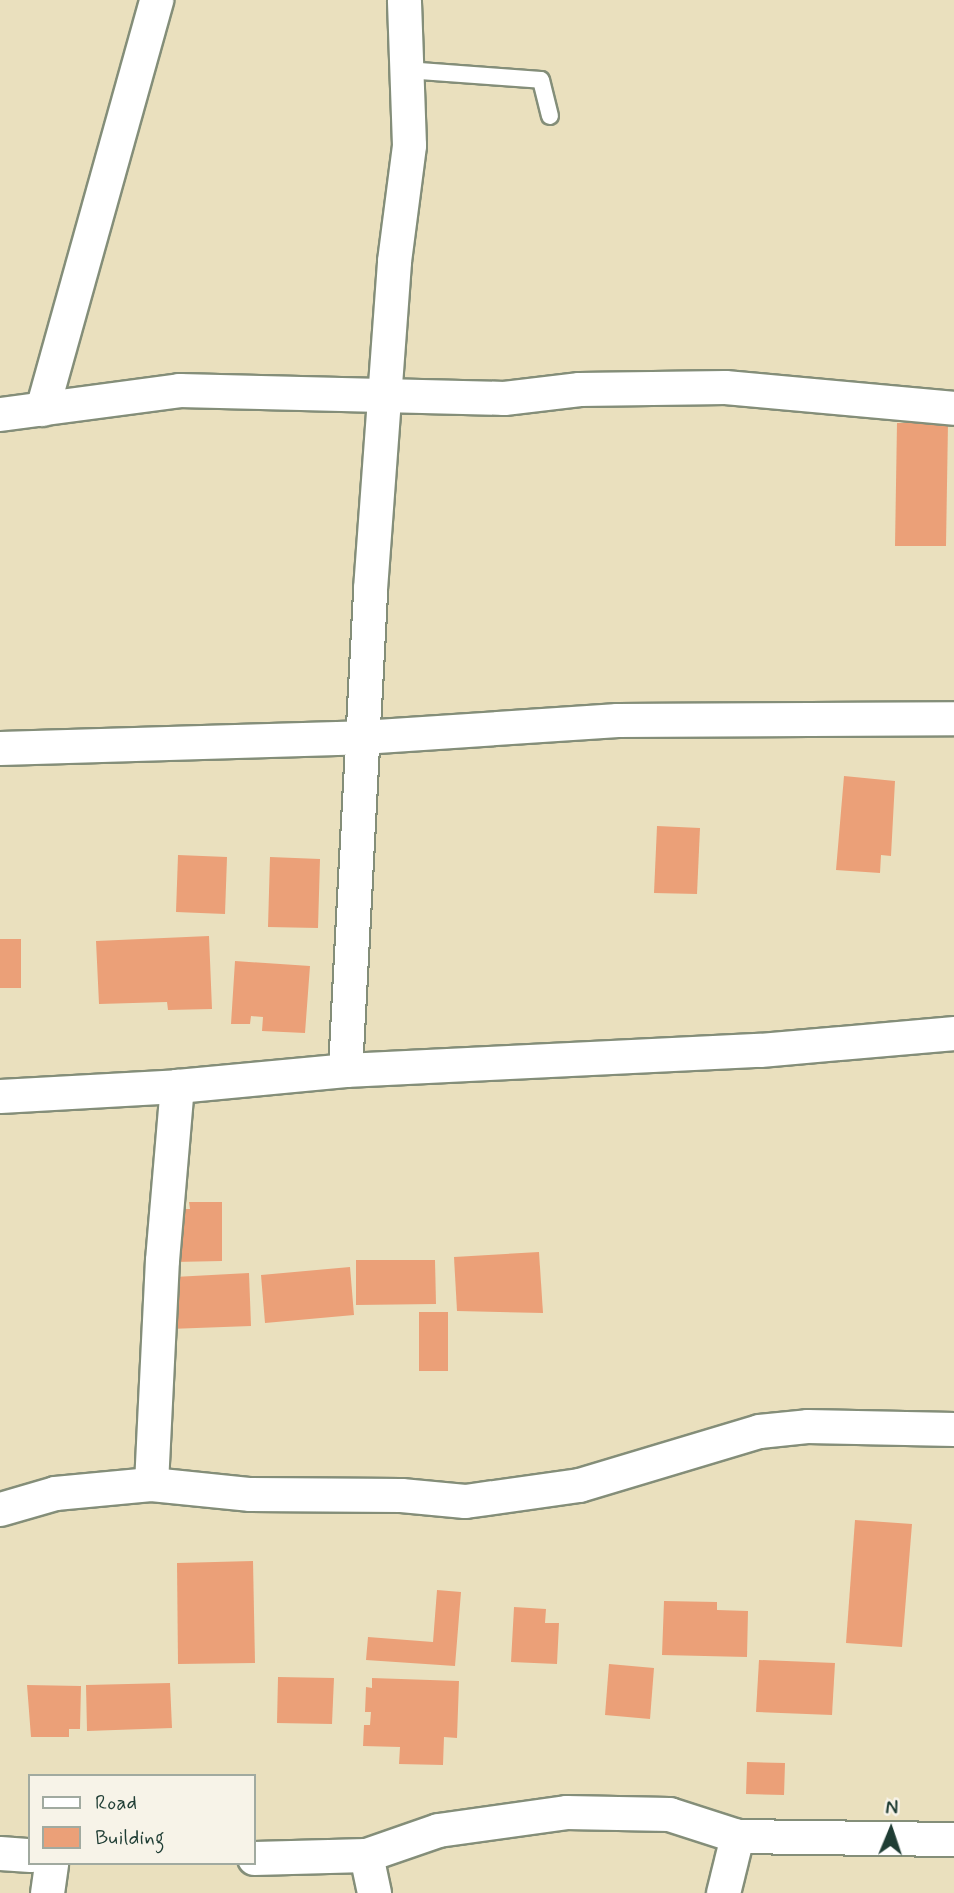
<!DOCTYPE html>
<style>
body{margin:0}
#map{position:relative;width:954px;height:1893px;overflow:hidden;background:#eae0be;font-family:Mynerve,sans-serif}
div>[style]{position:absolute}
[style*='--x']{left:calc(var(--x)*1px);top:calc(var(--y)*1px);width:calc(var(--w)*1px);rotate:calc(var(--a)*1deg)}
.building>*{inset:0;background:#eba078}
.roads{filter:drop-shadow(2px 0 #848e79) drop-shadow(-2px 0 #848e79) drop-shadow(0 2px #848e79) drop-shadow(0 -2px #848e79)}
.lane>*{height:16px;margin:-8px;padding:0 8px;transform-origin:8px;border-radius:8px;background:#fff}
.street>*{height:33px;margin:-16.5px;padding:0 16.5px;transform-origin:16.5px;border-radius:16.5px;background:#fff}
span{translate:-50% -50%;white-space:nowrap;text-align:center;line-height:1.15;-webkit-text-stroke:5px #f7f3e8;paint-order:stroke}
.legend{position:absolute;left:28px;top:1774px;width:228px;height:91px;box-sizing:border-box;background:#f7f3e8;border:2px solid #a1aaa0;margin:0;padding:9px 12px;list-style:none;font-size:21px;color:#1f3d34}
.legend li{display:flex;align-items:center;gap:14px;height:35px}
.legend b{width:35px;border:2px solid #a1aaa0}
.north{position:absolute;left:856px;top:1795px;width:70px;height:70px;-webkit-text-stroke:5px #f7f3e8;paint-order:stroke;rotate:2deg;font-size:19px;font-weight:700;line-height:28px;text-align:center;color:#1f3d34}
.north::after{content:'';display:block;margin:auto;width:24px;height:32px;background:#1f3d34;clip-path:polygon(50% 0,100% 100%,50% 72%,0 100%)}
</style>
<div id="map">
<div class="building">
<div style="clip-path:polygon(897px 423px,948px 423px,946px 546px,895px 546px)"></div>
<div style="clip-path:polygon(844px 776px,895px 781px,891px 856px,881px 855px,880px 873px,836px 870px)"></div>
<div style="clip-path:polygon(657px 826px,700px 828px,697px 894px,654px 893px)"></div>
<div style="clip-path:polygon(178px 855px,227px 857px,225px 914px,176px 912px)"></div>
<div style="clip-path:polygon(270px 857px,320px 859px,318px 928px,268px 927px)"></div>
<div style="clip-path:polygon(209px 936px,212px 1009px,168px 1010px,167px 1002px,99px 1004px,96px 941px)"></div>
<div style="clip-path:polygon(0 939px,21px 939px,21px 988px,0 988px)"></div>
<div style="clip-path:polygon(235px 961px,310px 966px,305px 1033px,262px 1031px,263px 1017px,251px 1016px,250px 1024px,231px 1024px)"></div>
<div style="clip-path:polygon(189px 1202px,222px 1202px,222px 1261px,174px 1262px,174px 1209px,190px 1209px)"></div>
<div style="clip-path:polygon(539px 1252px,543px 1313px,457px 1311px,454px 1257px)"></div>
<div style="clip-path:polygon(356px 1260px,435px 1260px,436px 1304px,356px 1305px)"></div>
<div style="clip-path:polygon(350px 1267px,354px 1315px,265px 1323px,261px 1275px)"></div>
<div style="clip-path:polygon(249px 1273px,251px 1326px,169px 1329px,174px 1277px)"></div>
<div style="clip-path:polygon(419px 1312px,448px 1312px,448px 1371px,419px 1371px)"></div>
<div style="clip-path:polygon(855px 1520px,912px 1524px,902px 1647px,846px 1643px)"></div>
<div style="clip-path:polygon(253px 1561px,255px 1663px,178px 1664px,177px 1563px)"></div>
<div style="clip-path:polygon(437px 1590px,461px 1592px,455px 1666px,366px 1660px,368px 1637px,433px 1642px)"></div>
<div style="clip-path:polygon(664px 1601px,717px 1602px,717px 1610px,748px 1611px,747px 1657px,662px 1655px)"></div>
<div style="clip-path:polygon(514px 1607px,546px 1609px,545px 1623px,559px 1623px,557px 1664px,511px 1662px)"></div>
<div style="clip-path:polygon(759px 1660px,835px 1663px,832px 1715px,756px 1712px)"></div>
<div style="clip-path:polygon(609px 1664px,654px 1668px,650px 1719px,605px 1715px)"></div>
<div style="clip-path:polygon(278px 1677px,334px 1678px,332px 1724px,277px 1723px)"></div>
<div style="clip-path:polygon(372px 1678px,459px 1681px,457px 1738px,444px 1737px,443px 1765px,399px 1764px,400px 1747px,363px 1746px,364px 1725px,370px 1725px,371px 1712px,365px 1712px,366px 1687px,372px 1688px)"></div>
<div style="clip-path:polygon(170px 1683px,172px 1728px,87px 1731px,86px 1685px)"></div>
<div style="clip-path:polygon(27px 1685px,81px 1686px,80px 1729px,69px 1729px,69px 1737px,31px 1737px)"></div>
<div style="clip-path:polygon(747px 1762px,785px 1763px,784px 1795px,746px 1794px)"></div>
</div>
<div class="roads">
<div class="lane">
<div style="--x:406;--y:70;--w:135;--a:4.2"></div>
<div style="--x:541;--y:80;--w:37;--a:76"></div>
</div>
<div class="street">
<div style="--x:42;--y:409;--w:425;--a:-74.4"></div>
<div style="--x:0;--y:414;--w:181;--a:-7.6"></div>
<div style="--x:179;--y:390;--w:325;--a:1.4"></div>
<div style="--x:504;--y:398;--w:76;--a:-6.8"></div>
<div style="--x:579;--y:389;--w:146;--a:-0.8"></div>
<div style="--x:725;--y:387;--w:230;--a:5.2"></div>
<div style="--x:0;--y:748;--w:362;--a:-1.7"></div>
<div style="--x:362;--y:737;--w:256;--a:-3.8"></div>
<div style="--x:617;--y:720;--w:337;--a:-0.3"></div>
<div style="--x:345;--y:1070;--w:482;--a:-87"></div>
<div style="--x:370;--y:589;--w:329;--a:-85.8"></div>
<div style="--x:394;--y:261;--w:117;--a:-82.6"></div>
<div style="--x:409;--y:145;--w:145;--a:-92"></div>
<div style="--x:0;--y:1096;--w:177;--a:-3.2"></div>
<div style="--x:177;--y:1086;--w:169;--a:-5.4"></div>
<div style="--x:345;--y:1070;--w:415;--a:-2.8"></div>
<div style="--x:760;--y:1050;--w:195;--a:-5"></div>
<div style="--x:151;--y:1484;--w:224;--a:-87.2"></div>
<div style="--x:162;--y:1260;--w:175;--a:-85.1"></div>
<div style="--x:0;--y:1509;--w:57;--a:-16.2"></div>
<div style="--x:55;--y:1493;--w:96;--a:-5.4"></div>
<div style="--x:151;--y:1484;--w:100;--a:5.8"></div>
<div style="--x:250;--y:1494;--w:151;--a:0.4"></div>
<div style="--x:401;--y:1495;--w:64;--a:5.4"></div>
<div style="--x:465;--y:1501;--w:115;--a:-8"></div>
<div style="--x:579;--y:1485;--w:188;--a:-16.7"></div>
<div style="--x:759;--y:1431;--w:48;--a:-5.9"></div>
<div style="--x:807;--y:1426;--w:147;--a:1.2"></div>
<div style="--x:0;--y:1853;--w:30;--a:4"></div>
<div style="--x:366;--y:1855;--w:39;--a:78"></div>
<div style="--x:254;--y:1858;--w:112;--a:-1.5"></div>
<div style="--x:366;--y:1855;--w:76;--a:-19.1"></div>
<div style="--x:438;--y:1830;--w:129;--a:-8"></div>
<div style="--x:566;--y:1812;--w:103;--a:1.1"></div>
<div style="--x:669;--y:1814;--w:71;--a:17.9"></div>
<div style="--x:737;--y:1836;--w:217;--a:0.8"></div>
<div style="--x:47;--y:1893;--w:30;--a:-82"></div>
<div style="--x:723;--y:1893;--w:59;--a:-76.2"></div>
</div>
</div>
<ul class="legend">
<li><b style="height:9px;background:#fff"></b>Road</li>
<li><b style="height:19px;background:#eba078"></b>Building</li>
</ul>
<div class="north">N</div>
</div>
